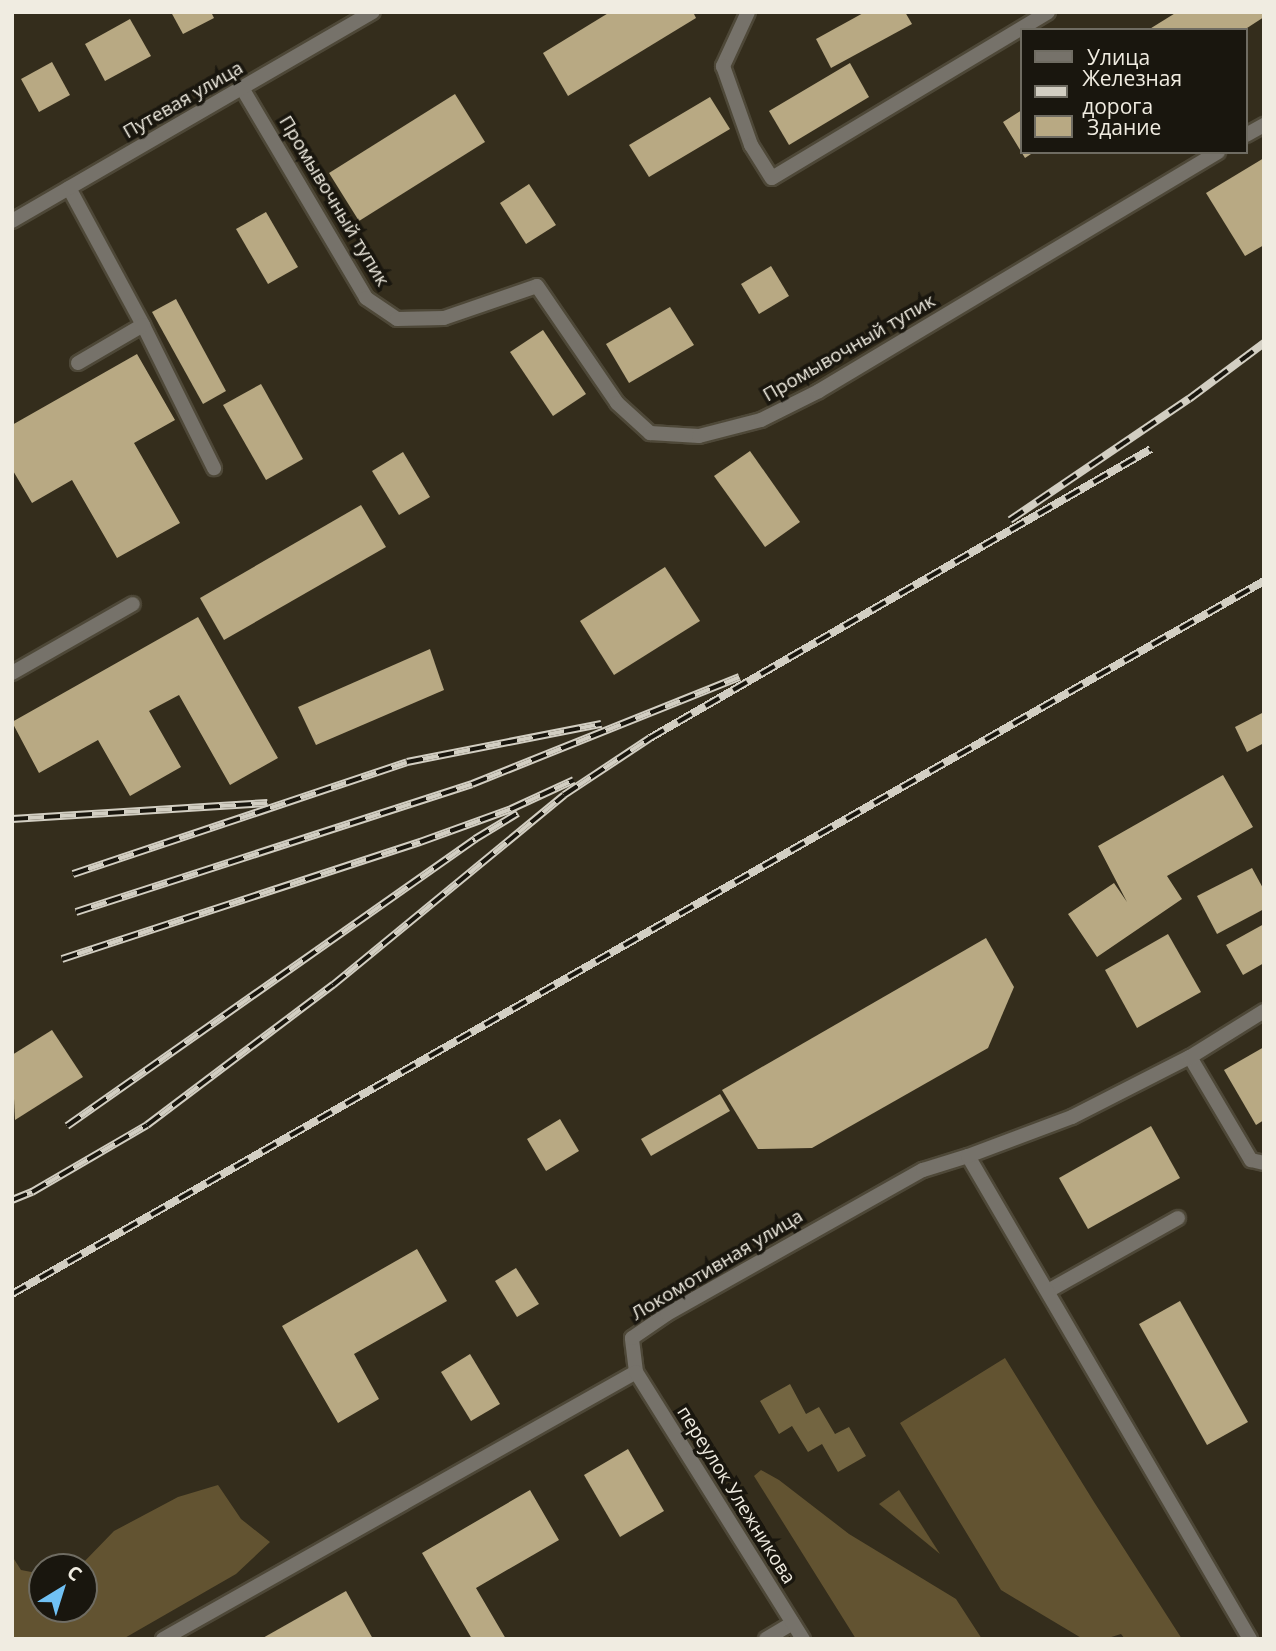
<!DOCTYPE html>
<meta charset="utf-8">
<style>
body{margin:0}
#map{position:relative;width:1276px;height:1651px;overflow:hidden;background:#342d1c;font-family:"Open Sans",sans-serif}
div>[style]{position:absolute}
[style*='--x']{left:calc(var(--x)*1px);top:calc(var(--y)*1px);width:calc(var(--w)*1px);rotate:calc(var(--a)*1deg)}
.forest>*{inset:0;background:#625331}
.water>*{inset:0;background:#736541}
.building>*{inset:0;background:#b8a983}
.roads{filter:drop-shadow(2px 0 #4e4838) drop-shadow(-2px 0 #4e4838) drop-shadow(0 2px #4e4838) drop-shadow(0 -2px #4e4838)}
.lane>*{height:14px;margin:-7px;padding:0 7px;transform-origin:7px;border-radius:7px;background:#76726a}
.street>*{height:14px;margin:-7px;padding:0 7px;transform-origin:7px;border-radius:7px;background:#76726a}
.rail>*{height:8px;margin-top:-4px;transform-origin:0;background:repeating-linear-gradient(90deg,#19160e 0 16px,#d2cec2 0 32px);box-sizing:border-box;border-block:2px solid #d2cec2}
span{translate:-50% -50%;white-space:nowrap;text-align:center;line-height:1.15;-webkit-text-stroke:7px #19160e;paint-order:stroke}
.street-label{font-size:19px;color:#f0ece1}
.frame{position:absolute;inset:0;border:14px solid #f0ece1;pointer-events:none}
.legend{position:absolute;left:1020px;top:28px;width:228px;height:126px;box-sizing:border-box;background:#19160e;border:2px solid #6f6c62;margin:0;padding:9px 12px;list-style:none;font-size:21px;color:#f0ece1}
.legend li{display:flex;align-items:center;gap:14px;height:35px}
.legend b{width:35px;border:2px solid #6f6c62}
.north{position:absolute;left:28px;top:1553px;width:70px;height:70px;box-sizing:border-box;background:#19160e;border:2px solid #6f6c62;border-radius:50%;rotate:38deg;font-size:19px;font-weight:700;line-height:28px;text-align:center;color:#f0ece1}
.north::after{content:'';display:block;margin:auto;width:24px;height:32px;background:#70c1f4;clip-path:polygon(50% 0,100% 100%,50% 72%,0 100%)}
</style>
<div id="map">
<div class="forest">
<div style="clip-path:polygon(1005px 1358px,1094px 1502px,1182px 1639px,1125px 1639px,1121px 1634px,1105px 1639px,1083px 1639px,1001px 1590px,900px 1423px)"></div>
<div style="clip-path:polygon(761px 1470px,779px 1480px,849px 1534px,956px 1599px,982px 1639px,856px 1639px,754px 1476px)"></div>
<div style="clip-path:polygon(218px 1485px,241px 1519px,270px 1542px,236px 1574px,123px 1639px,12px 1639px,12px 1556px,21px 1570px,42px 1574px,42px 1609px,84px 1609px,84px 1567px,75px 1567px,81px 1565px,114px 1531px,178px 1497px)"></div>
<div style="clip-path:polygon(899px 1490px,940px 1554px,879px 1504px)"></div>
</div>
<div class="water">
<div style="clip-path:polygon(790px 1384px,806px 1414px,819px 1407px,835px 1434px,849px 1427px,866px 1456px,838px 1472px,822px 1444px,808px 1452px,792px 1426px,779px 1434px,760px 1401px)"></div>
</div>
<div class="building">
<div style="clip-path:polygon(171px 12px,211px 12px,214px 18px,183px 34px)"></div>
<div style="clip-path:polygon(610px 12px,693px 12px,696px 18px,568px 96px,543px 53px)"></div>
<div style="clip-path:polygon(865px 12px,905px 12px,912px 24px,831px 68px,816px 39px)"></div>
<div style="clip-path:polygon(1177px 12px,1264px 12px,1264px 17px,1244px 30px,1148px 30px)"></div>
<div style="clip-path:polygon(130px 19px,151px 56px,105px 81px,85px 44px)"></div>
<div style="clip-path:polygon(52px 62px,70px 95px,39px 112px,21px 79px)"></div>
<div style="clip-path:polygon(850px 63px,869px 97px,789px 145px,769px 111px)"></div>
<div style="clip-path:polygon(455px 94px,485px 142px,359px 221px,329px 173px)"></div>
<div style="clip-path:polygon(710px 97px,730px 129px,649px 177px,629px 145px)"></div>
<div style="clip-path:polygon(1022px 110px,1022px 152px,1034px 152px,1025px 158px,1003px 122px)"></div>
<div style="clip-path:polygon(1264px 158px,1264px 245px,1245px 256px,1206px 193px)"></div>
<div style="clip-path:polygon(529px 184px,556px 225px,526px 244px,500px 203px)"></div>
<div style="clip-path:polygon(266px 212px,298px 267px,268px 284px,236px 229px)"></div>
<div style="clip-path:polygon(771px 266px,789px 296px,759px 314px,741px 284px)"></div>
<div style="clip-path:polygon(176px 299px,226px 391px,203px 404px,152px 312px)"></div>
<div style="clip-path:polygon(670px 307px,694px 345px,629px 383px,606px 344px)"></div>
<div style="clip-path:polygon(543px 330px,586px 394px,553px 416px,510px 352px)"></div>
<div style="clip-path:polygon(137px 354px,175px 420px,134px 443px,180px 523px,117px 558px,72px 480px,32px 503px,12px 469px,12px 425px)"></div>
<div style="clip-path:polygon(261px 384px,303px 459px,266px 480px,223px 405px)"></div>
<div style="clip-path:polygon(750px 451px,800px 522px,765px 547px,714px 476px)"></div>
<div style="clip-path:polygon(403px 452px,430px 497px,399px 515px,372px 471px)"></div>
<div style="clip-path:polygon(361px 505px,386px 547px,224px 640px,200px 598px)"></div>
<div style="clip-path:polygon(665px 567px,700px 621px,614px 675px,580px 621px)"></div>
<div style="clip-path:polygon(198px 617px,278px 758px,230px 785px,179px 695px,149px 711px,181px 767px,130px 796px,98px 740px,39px 773px,12px 722px)"></div>
<div style="clip-path:polygon(430px 649px,444px 690px,316px 745px,298px 707px)"></div>
<div style="clip-path:polygon(1264px 712px,1264px 743px,1247px 752px,1235px 727px)"></div>
<div style="clip-path:polygon(1223px 775px,1253px 827px,1167px 876px,1182px 899px,1097px 957px,1068px 914px,1114px 883px,1127px 902px,1098px 846px)"></div>
<div style="clip-path:polygon(1252px 868px,1264px 890px,1264px 909px,1217px 934px,1197px 896px)"></div>
<div style="clip-path:polygon(1264px 924px,1264px 963px,1243px 975px,1226px 945px)"></div>
<div style="clip-path:polygon(1168px 934px,1201px 992px,1137px 1028px,1105px 970px)"></div>
<div style="clip-path:polygon(986px 938px,1014px 987px,988px 1048px,812px 1148px,758px 1149px,722px 1090px)"></div>
<div style="clip-path:polygon(52px 1030px,83px 1077px,15px 1120px,12px 1055px)"></div>
<div style="clip-path:polygon(1264px 1047px,1264px 1120px,1256px 1125px,1224px 1070px)"></div>
<div style="clip-path:polygon(720px 1094px,730px 1111px,651px 1156px,641px 1139px)"></div>
<div style="clip-path:polygon(560px 1119px,579px 1151px,546px 1171px,527px 1139px)"></div>
<div style="clip-path:polygon(1151px 1126px,1180px 1178px,1088px 1229px,1059px 1178px)"></div>
<div style="clip-path:polygon(417px 1249px,447px 1301px,354px 1354px,379px 1399px,338px 1423px,282px 1326px)"></div>
<div style="clip-path:polygon(516px 1268px,539px 1304px,517px 1317px,495px 1281px)"></div>
<div style="clip-path:polygon(1180px 1301px,1248px 1422px,1207px 1445px,1139px 1324px)"></div>
<div style="clip-path:polygon(470px 1354px,500px 1404px,471px 1421px,441px 1372px)"></div>
<div style="clip-path:polygon(628px 1449px,664px 1511px,620px 1537px,584px 1475px)"></div>
<div style="clip-path:polygon(530px 1490px,559px 1540px,476px 1588px,506px 1639px,472px 1639px,422px 1553px)"></div>
<div style="clip-path:polygon(346px 1591px,373px 1639px,261px 1639px)"></div>
</div>
<div class="roads">
<div class="lane">
<div style="--x:748;--y:12;--w:60;--a:114.8"></div>
<div style="--x:723;--y:66;--w:84;--a:70.5"></div>
<div style="--x:751;--y:145;--w:39;--a:58"></div>
<div style="--x:772;--y:178;--w:322;--a:-31"></div>
<div style="--x:69;--y:188;--w:156;--a:61.6"></div>
<div style="--x:143;--y:325;--w:160;--a:63.6"></div>
<div style="--x:78;--y:363;--w:75;--a:-30.3"></div>
<div style="--x:12;--y:673;--w:139;--a:-29.7"></div>
<div style="--x:1190;--y:1057;--w:120;--a:59.4"></div>
<div style="--x:1251;--y:1160;--w:13;--a:13"></div>
<div style="--x:1048;--y:1291;--w:149;--a:-29.3"></div>
<div style="--x:636;--y:1372;--w:34;--a:-97"></div>
<div style="--x:632;--y:1338;--w:42;--a:-34.4"></div>
<div style="--x:667;--y:1314;--w:294;--a:-29.4"></div>
<div style="--x:923;--y:1170;--w:47;--a:-17.3"></div>
<div style="--x:766;--y:1639;--w:31;--a:-31"></div>
</div>
<div class="street">
<div style="--x:242;--y:88;--w:244;--a:59.4"></div>
<div style="--x:366;--y:298;--w:37;--a:34"></div>
<div style="--x:397;--y:319;--w:47;--a:-1.2"></div>
<div style="--x:444;--y:318;--w:98;--a:-19"></div>
<div style="--x:537;--y:286;--w:142;--a:55.6"></div>
<div style="--x:617;--y:403;--w:45;--a:42.3"></div>
<div style="--x:650;--y:433;--w:49;--a:3.5"></div>
<div style="--x:699;--y:436;--w:64;--a:-14.5"></div>
<div style="--x:761;--y:420;--w:65;--a:-26.6"></div>
<div style="--x:819;--y:391;--w:465;--a:-30.9"></div>
<div style="--x:1246;--y:135;--w:21;--a:-29"></div>
<div style="--x:12;--y:221;--w:417;--a:-30.1"></div>
<div style="--x:163;--y:1639;--w:543;--a:-29.44"></div>
<div style="--x:636;--y:1372;--w:315;--a:58"></div>
<div style="--x:1250;--y:1639;--w:559;--a:-120.28"></div>
<div style="--x:968;--y:1156;--w:111;--a:-20.6"></div>
<div style="--x:1072;--y:1117;--w:132;--a:-27"></div>
<div style="--x:1190;--y:1057;--w:87;--a:-31.9"></div>
</div>
</div>
<div class="rail">
<div style="--x:1010;--y:520;--w:216;--a:-34.1"></div>
<div style="--x:1189;--y:399;--w:94;--a:-36.7"></div>
<div style="--x:12;--y:819;--w:256;--a:-3.6"></div>
<div style="--x:73;--y:874;--w:352;--a:-18.5"></div>
<div style="--x:407;--y:762;--w:198;--a:-11.1"></div>
<div style="--x:76;--y:912;--w:416;--a:-17.9"></div>
<div style="--x:472;--y:784;--w:288;--a:-21.8"></div>
<div style="--x:62;--y:959;--w:377;--a:-18.1"></div>
<div style="--x:420;--y:842;--w:97;--a:-19.9"></div>
<div style="--x:511;--y:809;--w:69;--a:-24.7"></div>
<div style="--x:67;--y:1126;--w:499;--a:-35.1"></div>
<div style="--x:475;--y:839;--w:50;--a:-31.2"></div>
<div style="--x:12;--y:1200;--w:22;--a:-22"></div>
<div style="--x:32;--y:1192;--w:133;--a:-30.2"></div>
<div style="--x:147;--y:1125;--w:233;--a:-37"></div>
<div style="--x:333;--y:985;--w:299;--a:-39.4"></div>
<div style="--x:564;--y:795;--w:103;--a:-33.5"></div>
<div style="--x:650;--y:738;--w:578;--a:-29.98"></div>
<div style="--x:12;--y:1294;--w:1441;--a:-29.66"></div>
</div>
<div class="street-label">
<span style="left:183px;top:100px;rotate:-30deg">Путевая улица</span>
<span style="left:334px;top:201px;rotate:59deg">Промывочный тупик</span>
<span style="left:849px;top:348px;rotate:-30deg">Промывочный тупик</span>
<span style="left:717px;top:1265px;rotate:-31deg">Локомотивная улица</span>
<span style="left:736px;top:1495px;rotate:58deg">переулок Улежникова</span>
</div>
<div class="frame"></div>
<ul class="legend">
<li><b style="height:9px;background:#76726a"></b>Улица</li>
<li><b style="height:9px;background:#d2cec2"></b>Железная дорога</li>
<li><b style="height:19px;background:#b8a983"></b>Здание</li>
</ul>
<div class="north">С</div>
</div>
